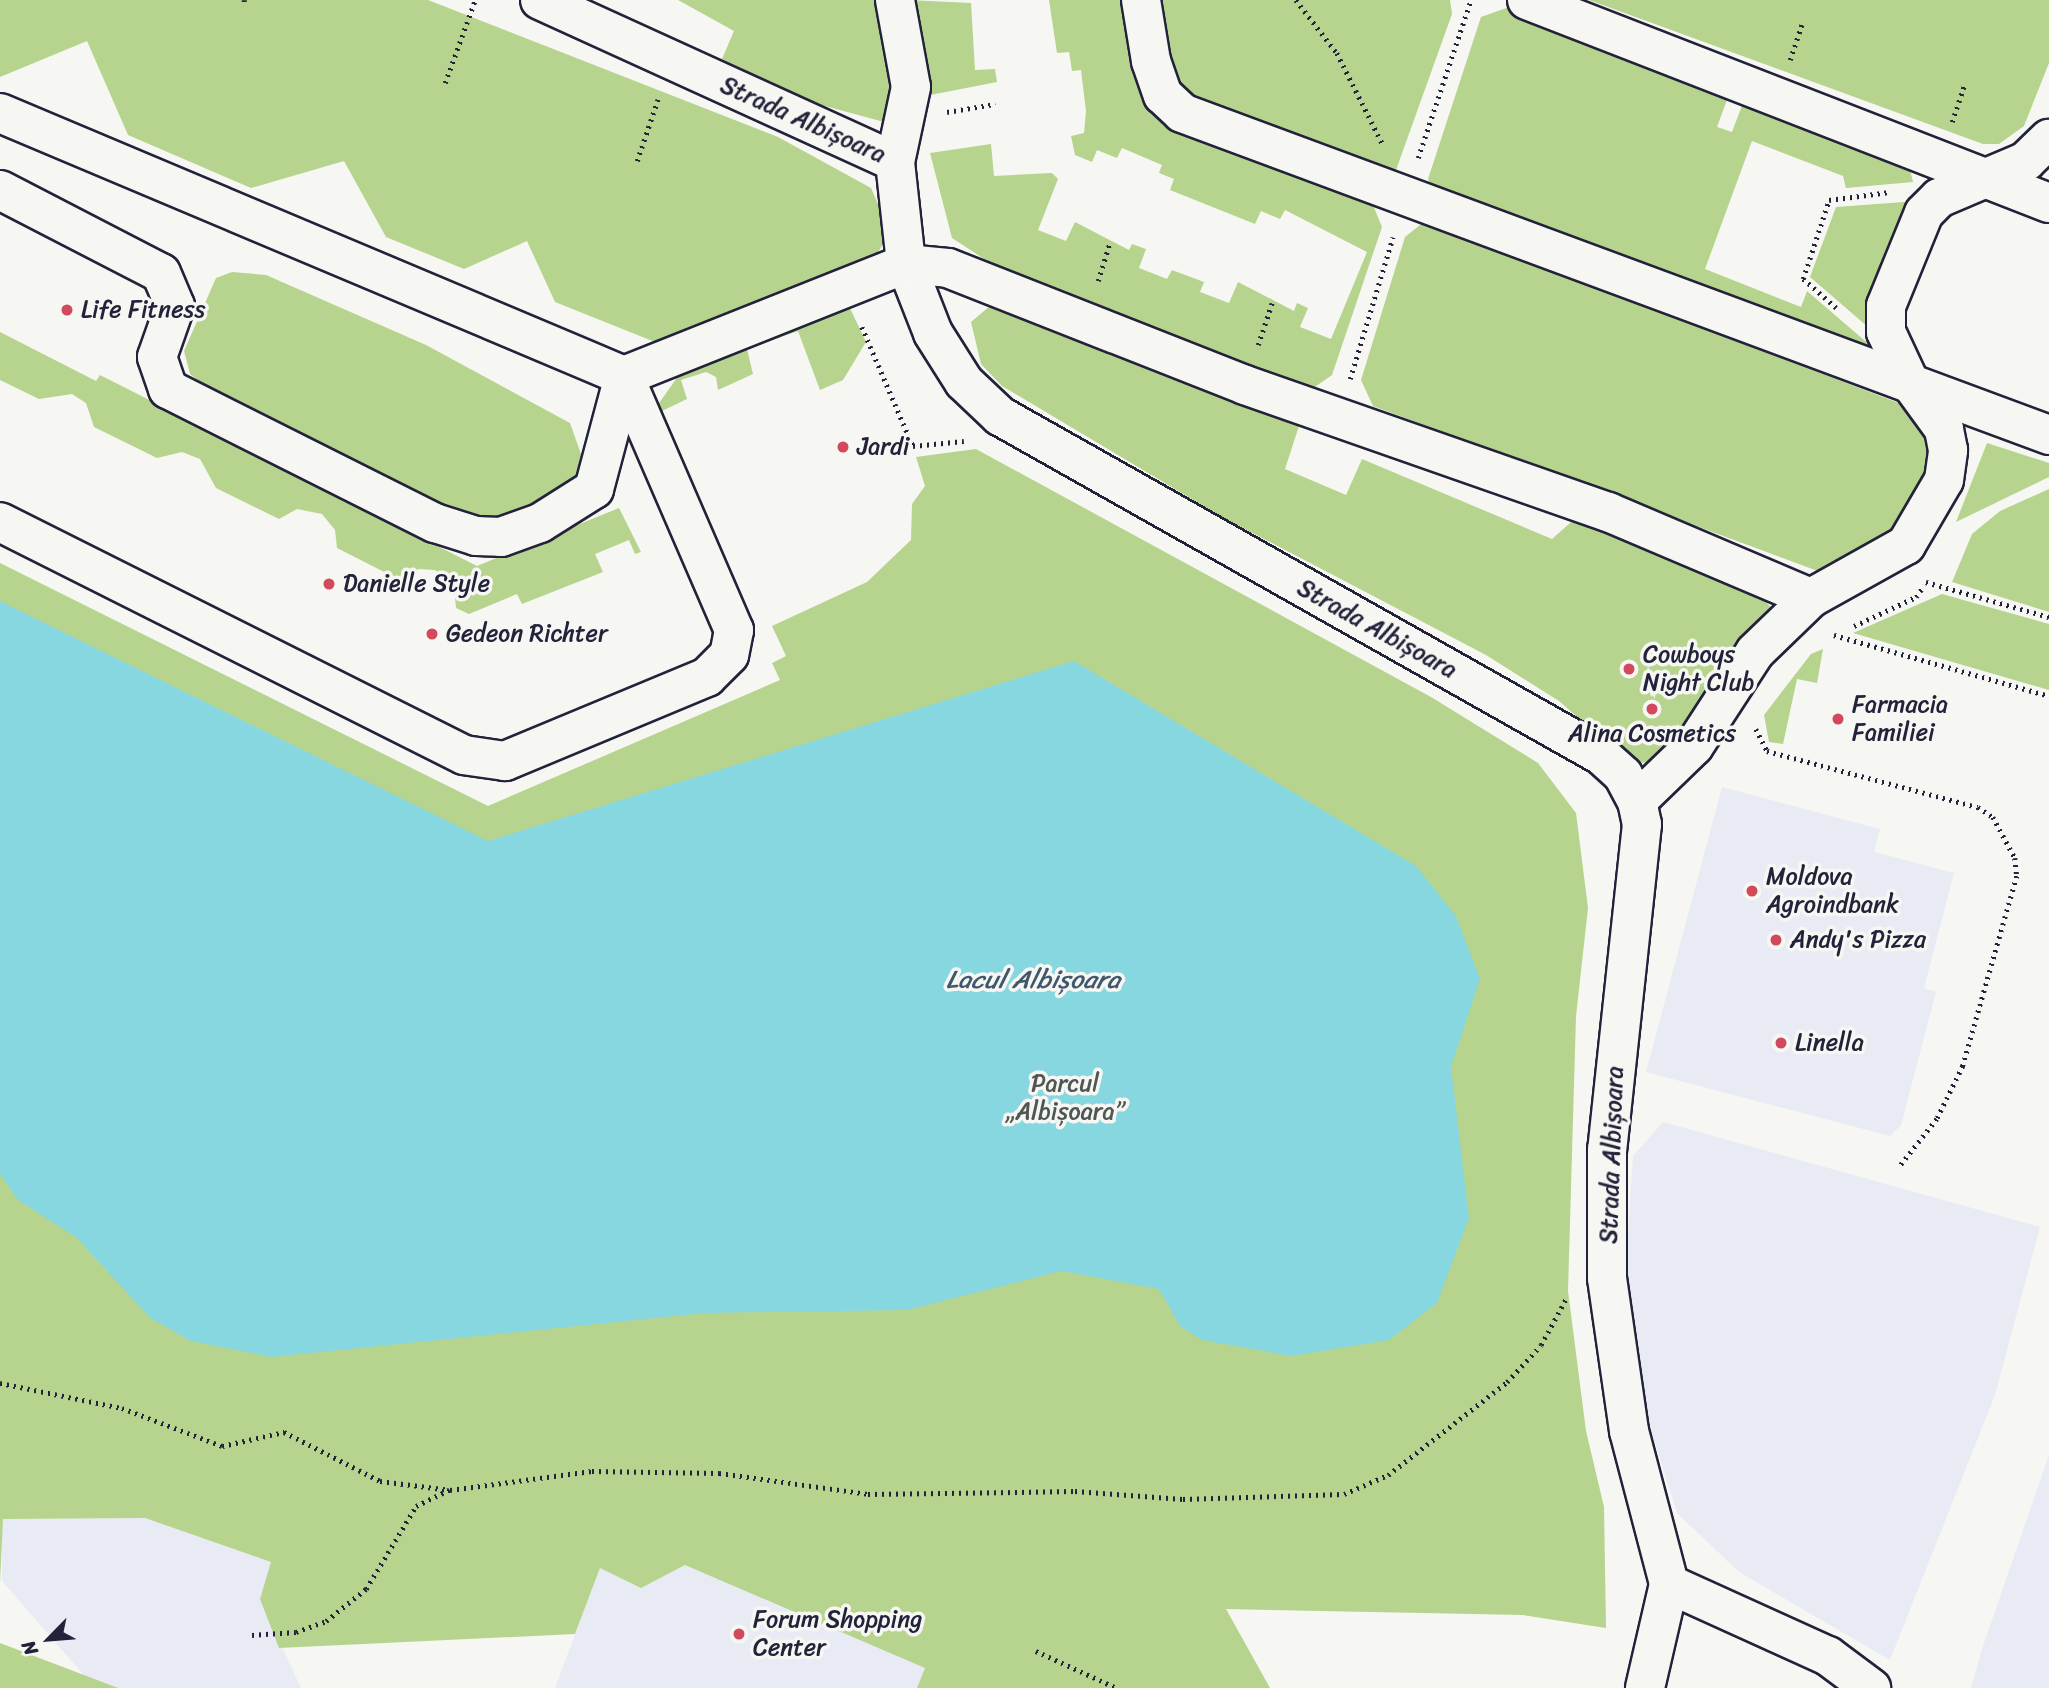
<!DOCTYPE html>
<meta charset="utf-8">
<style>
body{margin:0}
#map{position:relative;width:2049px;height:1688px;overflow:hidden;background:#f6f6f2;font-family:Sriracha,sans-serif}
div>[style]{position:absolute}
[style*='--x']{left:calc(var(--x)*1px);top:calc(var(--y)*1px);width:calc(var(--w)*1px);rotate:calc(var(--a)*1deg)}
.built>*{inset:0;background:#e8ebf4}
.green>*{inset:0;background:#b6d48d}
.water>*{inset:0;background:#86d7e0}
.path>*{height:4.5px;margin-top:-2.25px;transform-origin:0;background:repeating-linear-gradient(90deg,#22223b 0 2px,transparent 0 7px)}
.roads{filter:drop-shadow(2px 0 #22223b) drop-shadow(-2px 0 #22223b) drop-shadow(0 2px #22223b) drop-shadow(0 -2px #22223b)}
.minor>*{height:38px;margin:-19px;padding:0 19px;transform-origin:19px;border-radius:19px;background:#f6f6f2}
.dots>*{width:19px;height:19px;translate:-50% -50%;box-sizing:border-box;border:4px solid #f6f6f2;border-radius:50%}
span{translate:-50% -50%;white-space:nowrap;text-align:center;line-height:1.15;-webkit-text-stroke:7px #f6f6f2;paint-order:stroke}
.street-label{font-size:24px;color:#22223b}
.poi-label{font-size:24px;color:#22223b}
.left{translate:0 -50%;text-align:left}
.park-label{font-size:24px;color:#4e5754}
.water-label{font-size:26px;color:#40586d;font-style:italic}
.north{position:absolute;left:14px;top:1604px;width:70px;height:70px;-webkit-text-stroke:5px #f6f6f2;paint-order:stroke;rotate:245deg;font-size:19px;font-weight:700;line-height:28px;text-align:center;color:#22223b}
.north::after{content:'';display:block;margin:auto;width:24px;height:32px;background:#22223b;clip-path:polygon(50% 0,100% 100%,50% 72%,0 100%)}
</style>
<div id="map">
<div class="built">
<div style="clip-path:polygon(1722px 787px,1880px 829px,1874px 852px,1954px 873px,1924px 988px,1936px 992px,1901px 1125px,1890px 1136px,1646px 1072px)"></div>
<div style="clip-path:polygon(1663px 1122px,2040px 1227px,1995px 1395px,1890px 1660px,1739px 1572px,1677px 1513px,1646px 1414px,1625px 1280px,1633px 1156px)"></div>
<div style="clip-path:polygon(2049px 1455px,2049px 1688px,1971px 1688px,1982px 1649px)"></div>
<div style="clip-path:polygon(145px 1518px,272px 1562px,260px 1599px,301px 1688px,95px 1688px,2px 1581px,2px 1519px)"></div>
<div style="clip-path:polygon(690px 1529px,971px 1688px,555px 1688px,600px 1568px)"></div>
</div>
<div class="green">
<div style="clip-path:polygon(0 0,428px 0,778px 137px,871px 188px,890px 232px,877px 254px,829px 279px,665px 346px,555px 302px,527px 241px,464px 269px,386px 237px,344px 161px,251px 188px,128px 135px,87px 41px,0 77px)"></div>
<div style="clip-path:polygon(678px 0,883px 0,900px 94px,884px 122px,814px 103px,722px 59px,734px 31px)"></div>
<div style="clip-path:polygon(908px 0,971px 3px,975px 70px,995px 69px,997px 82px,925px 96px)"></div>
<div style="clip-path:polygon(1049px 0,1128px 0,1142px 86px,1373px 205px,1382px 227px,1332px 375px,1306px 393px,998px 268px,952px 238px,930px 153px,991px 144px,994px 176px,1052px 173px,1058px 179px,1038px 230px,1066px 241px,1075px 222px,1129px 250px,1132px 244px,1146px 249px,1139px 268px,1167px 279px,1172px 270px,1204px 282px,1200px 292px,1229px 303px,1238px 282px,1294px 311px,1297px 303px,1308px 308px,1300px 327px,1331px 339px,1367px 252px,1285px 210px,1280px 219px,1261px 211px,1255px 224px,1170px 190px,1174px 179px,1159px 173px,1162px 165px,1122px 148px,1117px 158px,1097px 150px,1092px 162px,1075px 155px,1071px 136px,1084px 133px,1086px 111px,1081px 70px,1072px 71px,1069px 52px,1057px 53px)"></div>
<div style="clip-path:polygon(1155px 0,1450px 0,1452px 14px,1396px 170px,1371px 176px,1189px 100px,1168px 68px)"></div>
<div style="clip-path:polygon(1589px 0,2049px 0,2049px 63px,2024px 126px,1999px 144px,1983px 144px)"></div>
<div style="clip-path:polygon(1512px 6px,1731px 89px,1717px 127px,1732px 132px,1746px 95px,1908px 162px,1913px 182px,1846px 188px,1843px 176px,1752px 141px,1705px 269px,1801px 307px,1807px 291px,1871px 346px,1866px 358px,1439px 207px,1428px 179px,1481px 17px)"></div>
<div style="clip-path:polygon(1918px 201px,1868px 327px,1810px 277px,1836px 207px)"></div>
<div style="clip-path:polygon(1425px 221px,1909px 407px,1937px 445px,1892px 552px,1834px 577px,1373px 406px,1361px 380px,1405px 237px)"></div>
<div style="clip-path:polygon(232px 272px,266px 275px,426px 345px,570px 423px,582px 457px,578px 482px,486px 525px,211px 391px,190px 374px,184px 351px,216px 278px)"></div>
<div style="clip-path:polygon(848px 304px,866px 342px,843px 380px,820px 390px,798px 331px,747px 349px,753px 374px,718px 390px,716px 377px,706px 372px,681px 380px,687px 399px,660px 412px,657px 406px,681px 372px)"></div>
<div style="clip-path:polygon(990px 306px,1015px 309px,1300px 423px,1285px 469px,1346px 495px,1362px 459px,1552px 539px,1578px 516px,1756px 590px,1773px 610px,1674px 757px,1641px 763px,1623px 757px,1559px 701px,1486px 655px,1222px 517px,1002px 386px,981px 364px,971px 322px)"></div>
<div style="clip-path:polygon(0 332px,96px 381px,100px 375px,477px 566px,619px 508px,641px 552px,635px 554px,629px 540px,595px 554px,603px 572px,522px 604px,517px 594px,469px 614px,456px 608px,454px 587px,435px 570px,419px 569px,400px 580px,337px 548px,335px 530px,322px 514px,297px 509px,279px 519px,216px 488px,200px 459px,182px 452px,157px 458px,94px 427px,86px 403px,72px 394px,39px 399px,0 380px)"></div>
<div style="clip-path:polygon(1987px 443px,2049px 463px,2049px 477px,1956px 522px)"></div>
<div style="clip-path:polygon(976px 449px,1431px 697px,1538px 763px,1576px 813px,1588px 908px,1576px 1016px,1568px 1291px,1586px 1431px,1604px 1507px,1606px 1628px,1523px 1615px,1226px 1609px,1270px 1688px,917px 1688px,925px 1668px,685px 1565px,641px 1588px,600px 1568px,575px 1634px,279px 1648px,260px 1599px,271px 1562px,145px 1518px,3px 1519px,0 1583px,0 563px,488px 806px,780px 680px,772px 663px,786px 656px,772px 626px,867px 582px,911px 540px,912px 504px,925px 486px,916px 457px)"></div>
<div style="clip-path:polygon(2049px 489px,2049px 612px,1952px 582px,1972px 534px,2000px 511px)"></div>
<div style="clip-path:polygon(1942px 594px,2049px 624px,2049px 690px,1853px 633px)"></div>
<div style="clip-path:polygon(1823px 649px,1817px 683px,1797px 679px,1783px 744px,1769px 742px,1764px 715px,1811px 654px)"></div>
<div style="clip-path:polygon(0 1643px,118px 1688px,0 1688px)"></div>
</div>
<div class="water">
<div style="clip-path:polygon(0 601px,488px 841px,1074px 661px,1416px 866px,1456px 916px,1480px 979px,1451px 1067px,1469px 1218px,1437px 1303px,1389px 1340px,1291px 1356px,1202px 1340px,1180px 1326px,1159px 1289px,1061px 1271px,907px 1310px,704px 1313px,271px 1357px,191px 1341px,150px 1318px,77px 1238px,18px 1200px,0 1174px)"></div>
</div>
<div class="path">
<div style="--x:1296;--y:0;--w:67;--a:52.3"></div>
<div style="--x:1337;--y:53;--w:101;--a:63.4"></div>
<div style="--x:244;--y:2;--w:2;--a:-90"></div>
<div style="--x:1790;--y:60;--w:41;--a:-71.6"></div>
<div style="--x:445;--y:83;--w:88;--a:-70.1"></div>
<div style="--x:947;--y:112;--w:49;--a:-9.5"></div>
<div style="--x:1952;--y:122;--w:41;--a:-71.6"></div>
<div style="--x:1418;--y:158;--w:167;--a:-71.5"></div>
<div style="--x:637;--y:161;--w:65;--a:-71.3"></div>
<div style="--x:1098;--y:281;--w:41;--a:-72.9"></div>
<div style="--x:1836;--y:308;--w:44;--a:-138.7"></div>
<div style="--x:1803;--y:279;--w:83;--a:-71.8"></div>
<div style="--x:1829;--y:200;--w:61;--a:-7.6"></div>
<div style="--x:862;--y:327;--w:129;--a:66.8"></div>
<div style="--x:913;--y:446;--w:51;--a:-5.6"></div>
<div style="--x:1258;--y:345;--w:44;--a:-71.6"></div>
<div style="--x:1350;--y:379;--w:148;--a:-73.2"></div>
<div style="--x:1926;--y:582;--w:128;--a:15.9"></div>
<div style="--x:1854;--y:626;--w:68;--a:-25.1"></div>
<div style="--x:1916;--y:597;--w:14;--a:-56"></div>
<div style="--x:1834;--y:635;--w:223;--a:15.8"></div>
<div style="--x:1756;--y:729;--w:25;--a:63"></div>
<div style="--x:1767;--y:751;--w:218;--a:14.9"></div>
<div style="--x:1978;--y:807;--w:18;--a:34"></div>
<div style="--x:1993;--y:817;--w:47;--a:61.8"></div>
<div style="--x:2015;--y:858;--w:18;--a:84"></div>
<div style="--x:2017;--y:876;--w:198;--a:105.9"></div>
<div style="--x:1963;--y:1066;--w:59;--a:116.1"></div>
<div style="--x:1937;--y:1119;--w:60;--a:128.2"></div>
<div style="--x:0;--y:1383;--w:125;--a:11.6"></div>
<div style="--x:122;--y:1408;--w:107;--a:20.8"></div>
<div style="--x:222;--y:1446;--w:64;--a:-12.7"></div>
<div style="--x:284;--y:1432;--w:108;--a:27"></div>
<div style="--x:380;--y:1481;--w:71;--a:7.3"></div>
<div style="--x:450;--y:1490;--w:143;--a:-7.6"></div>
<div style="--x:592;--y:1471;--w:127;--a:0.9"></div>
<div style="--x:719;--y:1473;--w:150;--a:8"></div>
<div style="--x:868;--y:1494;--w:207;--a:-0.8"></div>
<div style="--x:1075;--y:1491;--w:108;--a:4.2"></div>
<div style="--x:1183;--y:1499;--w:161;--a:-1.8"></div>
<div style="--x:1344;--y:1494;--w:48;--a:-23.4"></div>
<div style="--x:1388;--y:1475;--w:151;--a:-38"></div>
<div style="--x:1507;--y:1382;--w:50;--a:-47.4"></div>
<div style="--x:1541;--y:1345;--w:52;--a:-61.5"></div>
<div style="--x:252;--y:1635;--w:44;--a:-3.9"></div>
<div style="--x:296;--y:1632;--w:32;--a:-20"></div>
<div style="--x:326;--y:1621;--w:51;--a:-38.7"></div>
<div style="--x:366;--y:1589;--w:97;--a:-58.9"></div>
<div style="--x:416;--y:1506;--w:37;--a:-26"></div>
<div style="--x:1036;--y:1651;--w:89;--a:24.6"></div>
</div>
<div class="roads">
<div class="minor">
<div style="--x:540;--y:0;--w:390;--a:24.5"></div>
<div style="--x:895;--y:0;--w:88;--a:79.6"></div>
<div style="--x:911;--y:87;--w:77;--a:102"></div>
<div style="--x:895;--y:162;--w:103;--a:83.8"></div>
<div style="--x:906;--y:264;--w:74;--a:68.6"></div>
<div style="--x:933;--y:333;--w:58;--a:57.7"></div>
<div style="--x:964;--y:382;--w:50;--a:43.4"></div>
<div style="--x:1000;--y:416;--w:690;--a:29.43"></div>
<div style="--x:1601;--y:755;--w:30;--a:42"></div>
<div style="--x:1623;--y:775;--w:30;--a:62"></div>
<div style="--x:1637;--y:801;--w:24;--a:78"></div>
<div style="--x:1642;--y:824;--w:327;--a:96.1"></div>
<div style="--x:1607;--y:1149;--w:129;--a:90"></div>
<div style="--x:1607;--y:1278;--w:155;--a:81.8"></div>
<div style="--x:1629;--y:1431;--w:158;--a:75.3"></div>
<div style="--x:1669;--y:1584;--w:107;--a:103"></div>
<div style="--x:1141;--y:0;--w:62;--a:80.7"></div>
<div style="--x:1151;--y:61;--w:36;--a:71"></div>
<div style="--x:1163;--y:95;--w:26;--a:43"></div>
<div style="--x:1182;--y:113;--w:925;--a:20.37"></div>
<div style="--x:1527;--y:0;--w:560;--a:21.25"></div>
<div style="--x:0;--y:113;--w:677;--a:22.85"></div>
<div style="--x:624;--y:376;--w:277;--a:66.6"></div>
<div style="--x:734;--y:630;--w:25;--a:101"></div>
<div style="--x:729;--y:655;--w:31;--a:135"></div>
<div style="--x:707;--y:677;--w:219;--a:157.4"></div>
<div style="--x:505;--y:761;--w:41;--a:-171.7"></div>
<div style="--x:464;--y:755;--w:519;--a:-153.34"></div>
<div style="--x:0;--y:190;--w:181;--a:27.3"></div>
<div style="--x:161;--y:273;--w:36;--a:67"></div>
<div style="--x:175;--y:306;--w:54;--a:109.4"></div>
<div style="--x:157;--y:357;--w:34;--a:71"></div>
<div style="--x:168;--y:389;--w:299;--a:26.7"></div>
<div style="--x:435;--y:523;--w:43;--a:17.6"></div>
<div style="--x:476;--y:536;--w:25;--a:2"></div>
<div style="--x:501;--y:537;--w:41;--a:-19.7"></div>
<div style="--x:540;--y:523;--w:64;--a:-32.2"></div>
<div style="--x:594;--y:489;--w:117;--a:-75.1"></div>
<div style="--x:624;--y:376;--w:303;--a:-21.7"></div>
<div style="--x:906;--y:264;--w:42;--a:5.4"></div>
<div style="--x:948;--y:268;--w:319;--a:21.5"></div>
<div style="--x:1245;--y:385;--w:385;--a:19.3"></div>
<div style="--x:1608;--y:512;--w:220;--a:23"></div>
<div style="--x:1637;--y:801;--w:79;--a:-44"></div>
<div style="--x:1694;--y:746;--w:112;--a:-57"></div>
<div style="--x:1755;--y:652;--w:78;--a:-44"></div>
<div style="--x:1811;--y:598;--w:109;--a:-29.2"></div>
<div style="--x:1906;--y:545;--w:75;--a:-59.7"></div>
<div style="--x:1944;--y:480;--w:30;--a:-82"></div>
<div style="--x:1948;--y:450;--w:21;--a:-101"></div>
<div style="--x:1944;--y:429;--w:59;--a:-126.1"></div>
<div style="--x:1909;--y:381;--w:54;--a:-115.1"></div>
<div style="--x:1886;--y:332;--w:26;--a:-90"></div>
<div style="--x:1886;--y:306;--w:100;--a:-67.8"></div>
<div style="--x:1924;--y:213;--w:21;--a:-45"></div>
<div style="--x:1939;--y:198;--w:95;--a:-23"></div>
<div style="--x:2026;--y:161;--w:32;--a:-44"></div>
<div style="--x:1669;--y:1584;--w:175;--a:24.4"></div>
<div style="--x:1828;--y:1656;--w:54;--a:36.7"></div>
</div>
</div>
<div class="dots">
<div style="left:67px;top:310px;background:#d1495b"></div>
<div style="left:843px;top:447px;background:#d1495b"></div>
<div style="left:329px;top:584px;background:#d1495b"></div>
<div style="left:432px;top:634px;background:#d1495b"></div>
<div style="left:1629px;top:669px;background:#d1495b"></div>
<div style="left:1652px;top:709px;background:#d1495b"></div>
<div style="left:1838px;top:719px;background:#d1495b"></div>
<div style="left:1752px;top:891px;background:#d1495b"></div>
<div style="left:1776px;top:940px;background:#d1495b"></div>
<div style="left:1781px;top:1043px;background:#d1495b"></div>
<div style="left:739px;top:1634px;background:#d1495b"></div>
</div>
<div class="street-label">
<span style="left:803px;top:120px;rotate:24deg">Strada Albișoara</span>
<span style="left:1377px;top:629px;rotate:29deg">Strada Albișoara</span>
<span style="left:1612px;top:1155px;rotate:-88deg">Strada Albișoara</span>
</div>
<div class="poi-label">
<span class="left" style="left:81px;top:310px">Life Fitness</span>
<span class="left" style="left:857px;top:447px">Jardi</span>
<span class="left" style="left:343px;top:584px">Danielle Style</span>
<span class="left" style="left:446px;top:634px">Gedeon Richter</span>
<span class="left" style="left:1643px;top:669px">Cowboys<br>Night Club</span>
<span class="left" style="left:1852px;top:719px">Farmacia<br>Familiei</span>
<span style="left:1652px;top:734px">Alina Cosmetics</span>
<span class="left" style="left:1766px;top:891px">Moldova<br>Agroindbank</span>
<span class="left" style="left:1790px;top:940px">Andy's Pizza</span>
<span class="left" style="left:1795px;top:1043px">Linella</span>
<span class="left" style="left:753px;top:1634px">Forum Shopping<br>Center</span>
</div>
<div class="park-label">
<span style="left:1065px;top:1098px">Parcul<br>„Albișoara”</span>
</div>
<div class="water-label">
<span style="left:1033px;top:980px">Lacul Albișoara</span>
</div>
<div class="north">N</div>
</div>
